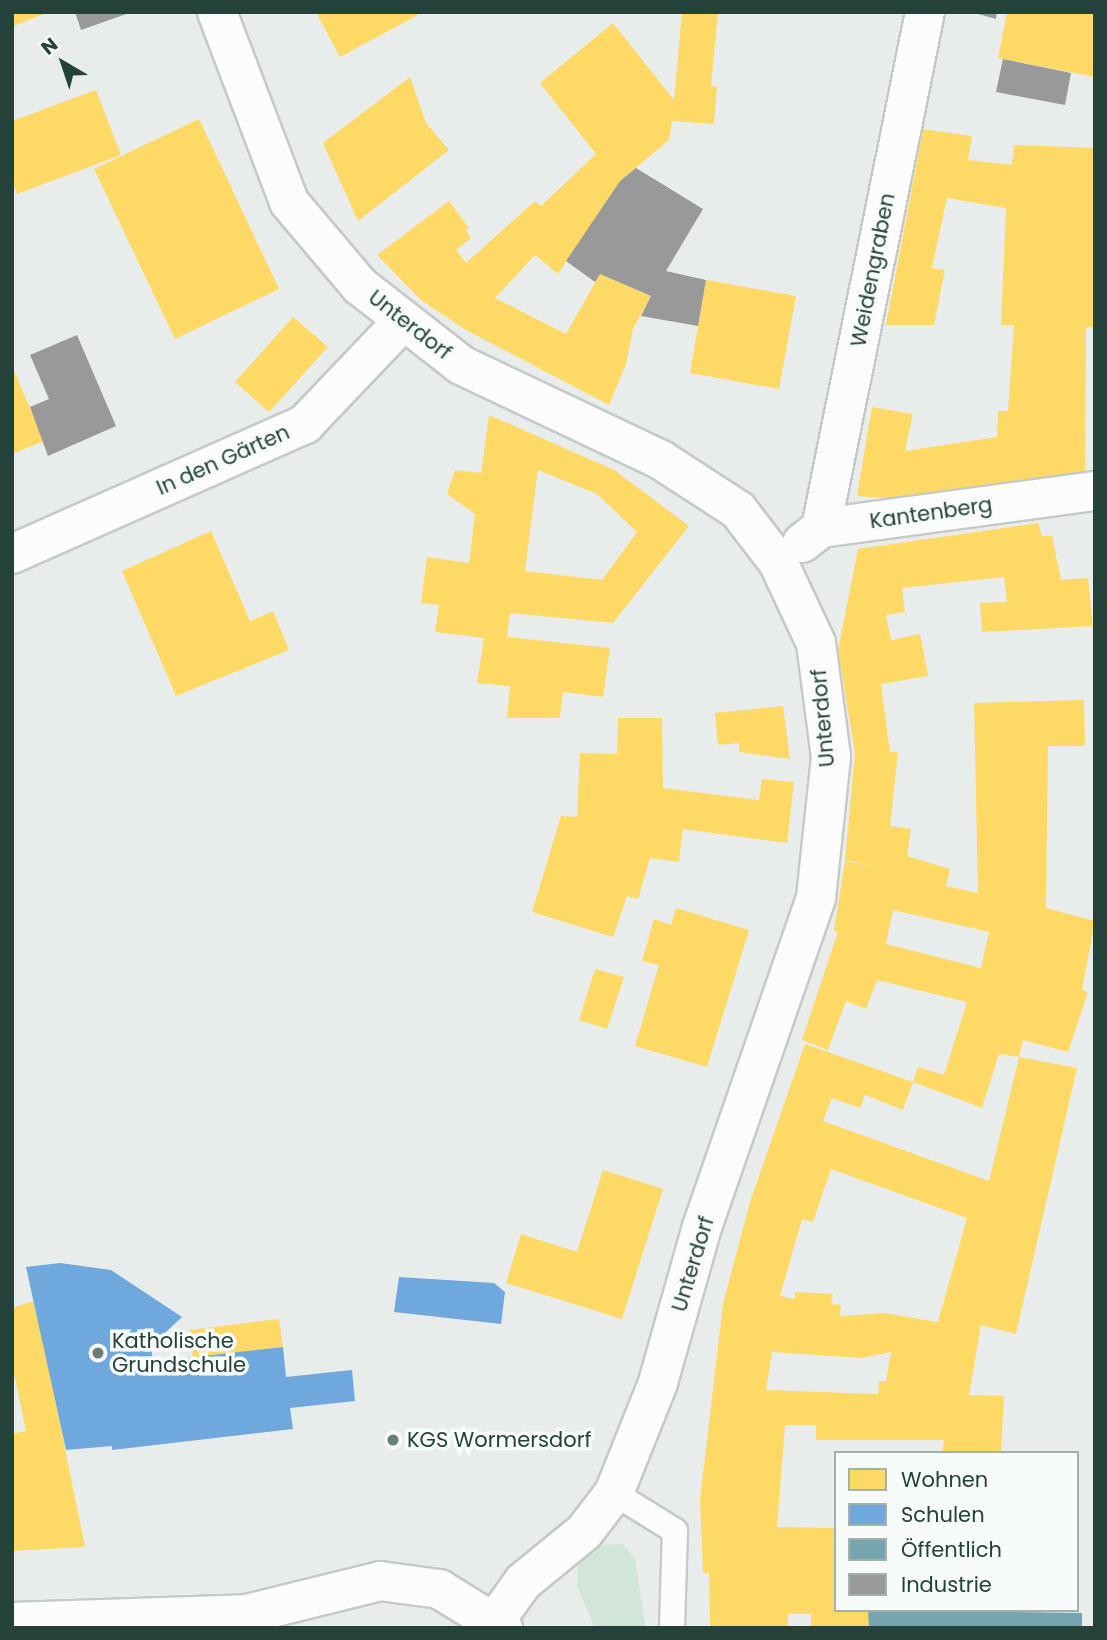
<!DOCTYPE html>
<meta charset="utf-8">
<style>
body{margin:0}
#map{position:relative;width:1107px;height:1640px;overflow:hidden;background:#e8edeb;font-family:Poppins,sans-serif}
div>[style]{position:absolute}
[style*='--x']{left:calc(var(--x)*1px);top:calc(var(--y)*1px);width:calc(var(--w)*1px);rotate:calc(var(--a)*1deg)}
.green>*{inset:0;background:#d1e6d8}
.homes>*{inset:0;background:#ffd966}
.schools>*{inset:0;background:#6fa8dc}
.public>*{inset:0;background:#76a5af}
.industry>*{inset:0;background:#999}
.roads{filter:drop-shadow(2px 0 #c5cac8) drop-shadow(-2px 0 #c5cac8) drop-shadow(0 2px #c5cac8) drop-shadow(0 -2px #c5cac8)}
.service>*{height:24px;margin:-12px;padding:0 12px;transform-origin:12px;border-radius:12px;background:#fcfcfc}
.minor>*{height:38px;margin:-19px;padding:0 19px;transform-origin:19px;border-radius:19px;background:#fcfcfc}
.secondary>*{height:38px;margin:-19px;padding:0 19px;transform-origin:19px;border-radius:19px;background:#fcfcfc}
.dots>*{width:19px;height:19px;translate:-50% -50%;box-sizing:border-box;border:4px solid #f7fbf9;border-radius:50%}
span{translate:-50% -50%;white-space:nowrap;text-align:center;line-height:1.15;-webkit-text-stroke:7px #f7fbf9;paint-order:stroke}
.street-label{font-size:21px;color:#24423a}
.poi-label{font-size:21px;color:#24423a}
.left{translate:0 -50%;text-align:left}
.frame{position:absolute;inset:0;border:14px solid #24423a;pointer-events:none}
.legend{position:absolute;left:834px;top:1451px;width:245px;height:161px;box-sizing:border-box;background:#f7fbf9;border:2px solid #a3b1ad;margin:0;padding:9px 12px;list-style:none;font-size:21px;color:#24423a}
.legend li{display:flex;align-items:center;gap:14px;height:35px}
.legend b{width:35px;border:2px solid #a3b1ad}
.north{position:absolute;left:28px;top:28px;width:70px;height:70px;-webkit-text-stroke:5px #f7fbf9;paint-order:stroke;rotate:321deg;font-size:19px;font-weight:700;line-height:28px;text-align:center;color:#24423a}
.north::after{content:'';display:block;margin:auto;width:24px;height:32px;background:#24423a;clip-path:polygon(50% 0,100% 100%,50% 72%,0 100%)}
</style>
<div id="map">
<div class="green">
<div style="clip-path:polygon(623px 1544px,635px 1559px,646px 1628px,595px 1628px,577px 1586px,578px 1566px,582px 1558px,603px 1545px)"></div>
</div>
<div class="homes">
<div style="clip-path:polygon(12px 12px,49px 12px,12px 27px)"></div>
<div style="clip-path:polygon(316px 12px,417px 12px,418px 15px,340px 57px)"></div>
<div style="clip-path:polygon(682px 12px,718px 12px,711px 86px,717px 87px,714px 124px,672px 121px,669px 140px,620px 181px,558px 274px,535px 255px,495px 298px,566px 334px,600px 274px,651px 296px,633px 329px,626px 364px,609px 405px,466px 330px,421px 300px,377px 255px,449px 201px,469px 228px,466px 230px,471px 238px,456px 250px,466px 263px,535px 201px,541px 206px,596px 154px,540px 83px,613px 23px,674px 100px)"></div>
<div style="clip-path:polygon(1007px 12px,1095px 13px,1095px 77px,998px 58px)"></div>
<div style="clip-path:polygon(410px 77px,426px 123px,449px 150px,358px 221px,323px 143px)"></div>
<div style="clip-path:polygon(96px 90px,121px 155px,17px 194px,12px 181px,12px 121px)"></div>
<div style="clip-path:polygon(199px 119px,279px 289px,175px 339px,94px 169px)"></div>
<div style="clip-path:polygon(923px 129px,972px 136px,968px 160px,1012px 165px,1014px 145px,1095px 148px,1095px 327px,1086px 327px,1085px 475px,897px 499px,857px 496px,872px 407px,913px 414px,905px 451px,997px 437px,998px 411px,1008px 411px,1014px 325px,1001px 325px,1006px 208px,947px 198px,932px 268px,945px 270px,934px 325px,886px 325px)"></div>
<div style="clip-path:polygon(706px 280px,796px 296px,779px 389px,690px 373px)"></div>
<div style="clip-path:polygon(293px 317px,328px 347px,269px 412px,235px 382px)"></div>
<div style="clip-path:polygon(12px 366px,44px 441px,12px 454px)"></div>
<div style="clip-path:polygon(evenodd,489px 415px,614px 470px,689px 526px,613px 623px,510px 613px,507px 637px,610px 648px,603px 697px,563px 692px,560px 718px,507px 718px,510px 686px,477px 683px,484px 638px,435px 632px,439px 605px,421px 603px,427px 557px,469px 563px,475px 514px,447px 494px,455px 470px,481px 473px,489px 415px,538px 470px,597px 494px,637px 532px,602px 580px,525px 571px,538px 470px)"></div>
<div style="clip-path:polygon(evenodd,1038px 523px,1042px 536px,1052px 536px,1061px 580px,1088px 578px,1093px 626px,982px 632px,980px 603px,1007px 602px,1004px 577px,902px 588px,905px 612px,886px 615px,891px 640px,920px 634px,928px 676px,881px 684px,890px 752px,898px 752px,890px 826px,911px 829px,907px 856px,950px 869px,946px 886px,978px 893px,974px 703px,1084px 700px,1085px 746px,1048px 746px,1046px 908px,1095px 921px,1082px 990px,1088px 992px,1068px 1052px,1023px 1040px,1019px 1057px,999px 1054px,982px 1108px,913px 1082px,903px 1110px,865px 1095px,860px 1108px,832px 1098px,823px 1121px,989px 1181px,1019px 1057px,1077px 1068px,1016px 1334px,981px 1325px,969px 1395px,1004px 1396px,1001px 1453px,942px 1453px,944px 1440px,816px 1440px,816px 1425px,785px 1425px,777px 1527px,836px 1528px,836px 1610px,868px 1610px,869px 1628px,811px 1628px,811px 1614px,788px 1614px,788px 1628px,710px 1628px,709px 1573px,703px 1573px,700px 1499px,723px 1304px,750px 1202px,805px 1044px,913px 1082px,918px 1067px,944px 1075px,967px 1002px,877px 980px,866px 1009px,846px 1001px,828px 1050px,802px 1040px,838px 932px,834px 931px,845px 861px,886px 870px,845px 860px,855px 754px,838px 650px,858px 549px,1038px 523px,893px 910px,989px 932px,981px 968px,886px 944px,893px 910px,1038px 523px,831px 1169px,967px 1218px,938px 1322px,884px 1313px,840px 1316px,841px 1305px,831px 1304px,833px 1294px,795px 1292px,795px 1299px,780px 1296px,802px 1219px,813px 1222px,831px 1169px,1038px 523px,772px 1352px,862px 1358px,891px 1352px,886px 1381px,879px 1381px,878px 1394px,766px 1390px,772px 1352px)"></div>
<div style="clip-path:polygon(211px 531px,250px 621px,273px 611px,289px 650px,176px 696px,122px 571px)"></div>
<div style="clip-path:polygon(783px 706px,790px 759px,739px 752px,739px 743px,718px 745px,715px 713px)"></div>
<div style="clip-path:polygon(618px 718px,662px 718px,663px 788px,759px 800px,762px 779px,794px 782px,787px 843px,683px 829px,679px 862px,650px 858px,638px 899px,627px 896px,613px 937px,532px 912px,561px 816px,577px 817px,580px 753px,617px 754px)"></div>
<div style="clip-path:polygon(676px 908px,749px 930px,707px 1067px,635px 1046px,659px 965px,642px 961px,654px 919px,671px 925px)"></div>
<div style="clip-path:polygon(595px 969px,624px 977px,607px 1029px,579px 1020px)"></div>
<div style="clip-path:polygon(603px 1170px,663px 1189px,622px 1319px,506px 1283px,521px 1234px,577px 1252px)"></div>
<div style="clip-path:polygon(33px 1301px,43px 1341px,85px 1547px,12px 1551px,12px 1434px,26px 1431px,12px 1364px,12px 1308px)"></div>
<div style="clip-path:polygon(279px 1319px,283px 1347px,193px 1358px,190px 1330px)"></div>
</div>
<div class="schools">
<div style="clip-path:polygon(60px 1263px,111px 1270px,182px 1317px,151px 1346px,153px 1362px,283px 1347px,286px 1377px,352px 1370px,355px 1401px,290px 1408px,293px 1429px,112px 1450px,112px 1446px,66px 1450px,26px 1267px)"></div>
<div style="clip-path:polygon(399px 1277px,494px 1283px,505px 1292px,501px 1324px,394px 1312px)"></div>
</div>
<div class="public">
<div style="clip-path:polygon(868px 1610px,1082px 1613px,1082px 1628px,869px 1628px)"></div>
</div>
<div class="industry">
<div style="clip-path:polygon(75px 12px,129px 12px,129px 13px,81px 30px)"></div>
<div style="clip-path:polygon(971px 12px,997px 12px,996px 19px)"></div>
<div style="clip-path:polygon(1003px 59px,1071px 73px,1065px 105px,996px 92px)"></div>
<div style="clip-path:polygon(636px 168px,703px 209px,666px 271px,706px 280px,698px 326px,641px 316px,651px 296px,600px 274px,595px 282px,566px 261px,620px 181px)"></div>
<div style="clip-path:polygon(77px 335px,116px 426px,48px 456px,30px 407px,49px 399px,30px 355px)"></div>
</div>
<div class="roads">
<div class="service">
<div style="--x:614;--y:1493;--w:72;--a:31.9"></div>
<div style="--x:675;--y:1531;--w:97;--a:91.8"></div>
</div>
<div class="minor">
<div style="--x:217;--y:12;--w:203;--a:69.2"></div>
<div style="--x:289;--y:202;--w:110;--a:49.8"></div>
<div style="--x:360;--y:286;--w:128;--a:38"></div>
<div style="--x:461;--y:365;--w:221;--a:25.4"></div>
<div style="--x:661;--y:460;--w:92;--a:33"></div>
<div style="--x:738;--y:510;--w:66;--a:52.4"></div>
<div style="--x:778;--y:562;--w:89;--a:64.9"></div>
<div style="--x:816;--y:643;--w:115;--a:82.5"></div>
<div style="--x:831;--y:757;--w:142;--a:96.1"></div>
<div style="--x:816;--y:898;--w:348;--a:109.1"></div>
<div style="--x:702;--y:1227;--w:162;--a:105.8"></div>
<div style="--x:658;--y:1383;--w:118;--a:111.8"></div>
<div style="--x:614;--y:1493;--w:49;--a:127.6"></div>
<div style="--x:584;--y:1532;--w:79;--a:140.7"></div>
<div style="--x:523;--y:1582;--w:48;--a:125.7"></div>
<div style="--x:821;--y:528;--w:526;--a:-78.6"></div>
<div style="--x:802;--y:543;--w:24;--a:-38"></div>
<div style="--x:821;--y:528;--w:276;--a:-7.7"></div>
<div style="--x:12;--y:554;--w:321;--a:-23.9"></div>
<div style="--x:305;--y:424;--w:142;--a:-46.4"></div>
</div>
<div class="secondary">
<div style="--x:12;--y:1622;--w:235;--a:-1.9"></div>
<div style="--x:247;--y:1614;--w:137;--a:-13.9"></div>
<div style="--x:380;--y:1581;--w:60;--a:7.7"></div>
<div style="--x:439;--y:1589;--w:75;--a:31.4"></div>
</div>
</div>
<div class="dots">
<div style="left:98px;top:1353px;background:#697e78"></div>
<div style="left:393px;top:1440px;background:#697e78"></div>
</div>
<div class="street-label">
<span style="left:873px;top:270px;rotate:-79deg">Weidengraben</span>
<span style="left:410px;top:325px;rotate:38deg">Unterdorf</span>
<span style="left:223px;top:460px;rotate:-24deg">In den Gärten</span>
<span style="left:931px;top:513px;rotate:-8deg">Kantenberg</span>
<span style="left:823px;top:718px;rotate:-95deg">Unterdorf</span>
<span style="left:693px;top:1264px;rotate:-73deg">Unterdorf</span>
</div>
<div class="poi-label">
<span class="left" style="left:112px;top:1353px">Katholische<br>Grundschule</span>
<span class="left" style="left:407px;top:1440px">KGS Wormersdorf</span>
</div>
<div class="frame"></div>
<ul class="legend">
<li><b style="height:19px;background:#ffd966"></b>Wohnen</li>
<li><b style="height:19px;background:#6fa8dc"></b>Schulen</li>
<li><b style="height:19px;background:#76a5af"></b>Öffentlich</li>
<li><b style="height:19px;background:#999"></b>Industrie</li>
</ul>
<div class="north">N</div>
</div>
